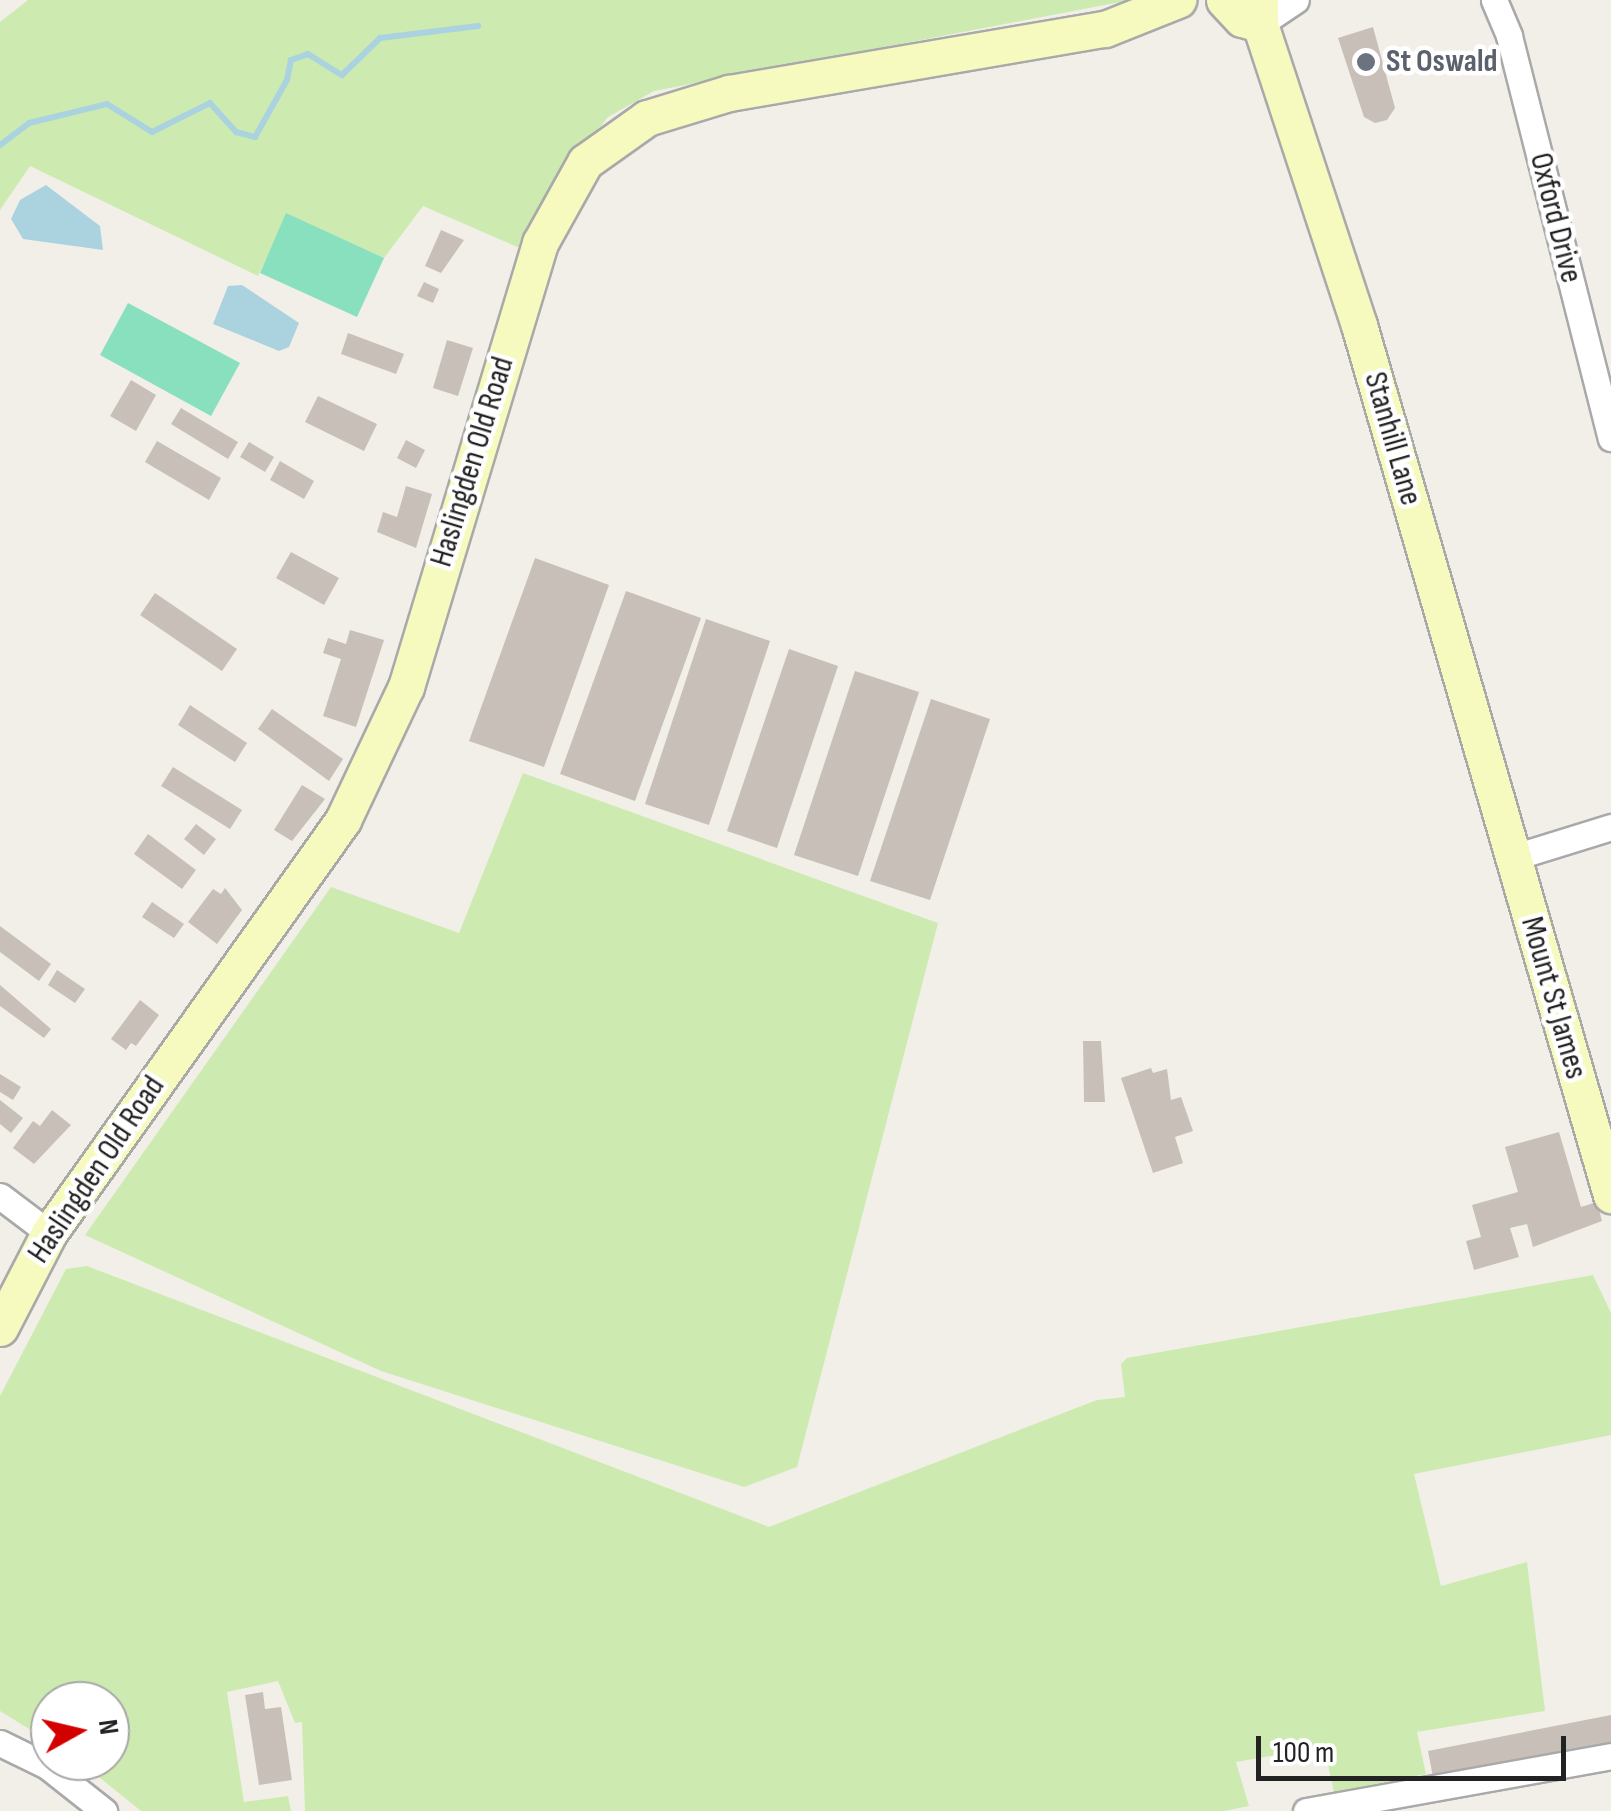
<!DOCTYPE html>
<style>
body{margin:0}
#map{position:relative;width:1611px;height:1811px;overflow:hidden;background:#f2efe9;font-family:"Sofia Sans Condensed",sans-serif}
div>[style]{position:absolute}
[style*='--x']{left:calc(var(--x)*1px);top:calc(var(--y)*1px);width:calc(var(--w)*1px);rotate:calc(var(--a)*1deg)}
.grass>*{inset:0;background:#cdebb0}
.pitch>*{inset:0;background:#88e0be}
.water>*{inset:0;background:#aad3df}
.stream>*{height:6px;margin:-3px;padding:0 3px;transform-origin:3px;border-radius:3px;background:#aad3df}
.building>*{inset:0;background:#c7bfb8}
.roads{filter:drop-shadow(2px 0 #a9a9a9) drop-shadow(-2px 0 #a9a9a9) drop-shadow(0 2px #a9a9a9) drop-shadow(0 -2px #a9a9a9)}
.street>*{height:25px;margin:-12.5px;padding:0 12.5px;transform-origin:12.5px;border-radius:12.5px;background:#fff}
.secondary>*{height:35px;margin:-17.5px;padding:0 17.5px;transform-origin:17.5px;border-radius:17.5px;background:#f7fabf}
.dots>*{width:28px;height:28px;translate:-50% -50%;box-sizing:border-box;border:5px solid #fff;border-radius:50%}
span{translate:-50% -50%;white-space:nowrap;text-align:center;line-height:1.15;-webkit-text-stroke:9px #fff;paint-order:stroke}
.worship-label{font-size:32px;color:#5b616d;font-weight:700}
.left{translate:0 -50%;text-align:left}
.street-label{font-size:32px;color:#222}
.north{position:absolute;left:30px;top:1681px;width:100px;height:100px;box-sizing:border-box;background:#fff;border:2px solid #a7a7a7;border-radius:50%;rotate:82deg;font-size:28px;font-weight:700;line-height:40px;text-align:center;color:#222}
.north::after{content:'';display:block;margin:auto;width:35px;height:45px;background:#d40000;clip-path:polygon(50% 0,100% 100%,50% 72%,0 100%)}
.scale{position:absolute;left:1256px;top:1736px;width:310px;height:45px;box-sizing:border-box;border:5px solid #222;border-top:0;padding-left:12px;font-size:30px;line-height:35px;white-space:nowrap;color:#222;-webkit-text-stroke:8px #fff;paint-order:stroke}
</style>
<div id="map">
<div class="grass">
<div style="clip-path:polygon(28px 0,1131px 0,654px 91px,608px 117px,563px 173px,522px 249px,423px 206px,384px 258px,287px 214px,258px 276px,30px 166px,0 210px,0 22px)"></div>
<div style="clip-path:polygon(523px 773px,938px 923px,797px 1467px,744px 1487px,381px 1371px,85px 1235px,331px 887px,459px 933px)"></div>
<div style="clip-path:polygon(87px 1266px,769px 1527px,1097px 1400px,1125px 1397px,1121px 1364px,1127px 1358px,1593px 1275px,1611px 1313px,1611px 1435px,1414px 1474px,1441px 1586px,1527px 1562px,1545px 1711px,1417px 1732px,1426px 1774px,1334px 1792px,1324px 1747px,1236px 1762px,1249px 1806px,1224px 1811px,305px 1811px,302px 1722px,295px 1723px,278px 1681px,227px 1692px,244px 1802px,288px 1796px,291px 1811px,141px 1811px,79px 1761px,110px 1761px,110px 1701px,50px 1701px,50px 1742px,0 1711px,0 1396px,66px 1269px)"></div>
</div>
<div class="pitch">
<div style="clip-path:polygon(286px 213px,384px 258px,357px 317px,260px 273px)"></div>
<div style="clip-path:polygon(128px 303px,240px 363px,211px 416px,100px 355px)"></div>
</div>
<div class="water">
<div style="clip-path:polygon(46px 185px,100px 226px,103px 250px,23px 239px,11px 219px,20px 200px)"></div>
<div style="clip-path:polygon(242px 285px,299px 323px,289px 347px,279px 351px,213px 324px,228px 286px)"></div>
</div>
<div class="stream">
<div style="--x:0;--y:145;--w:36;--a:-37"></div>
<div style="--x:29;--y:123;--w:80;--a:-13.7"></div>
<div style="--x:107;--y:104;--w:53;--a:31.9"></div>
<div style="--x:152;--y:132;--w:65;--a:-26.6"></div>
<div style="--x:210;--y:103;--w:39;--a:48"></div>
<div style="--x:236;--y:132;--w:20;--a:15"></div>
<div style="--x:255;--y:137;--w:65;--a:-60.7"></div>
<div style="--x:287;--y:80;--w:20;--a:-79"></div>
<div style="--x:291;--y:60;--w:18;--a:-19"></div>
<div style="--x:308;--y:54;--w:40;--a:32"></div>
<div style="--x:342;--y:75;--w:53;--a:-44.2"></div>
<div style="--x:380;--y:38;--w:99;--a:-7"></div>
</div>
<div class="building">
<div style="clip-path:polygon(1373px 27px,1395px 108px,1387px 120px,1375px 123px,1364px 117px,1338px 38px)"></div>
<div style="clip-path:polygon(441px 230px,464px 240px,441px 273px,425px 266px)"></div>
<div style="clip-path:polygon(424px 282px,439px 289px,433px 303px,417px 296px)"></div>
<div style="clip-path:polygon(348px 333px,404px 354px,396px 374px,341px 354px)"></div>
<div style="clip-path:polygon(447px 340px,473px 348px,458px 396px,433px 388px)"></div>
<div style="clip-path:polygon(131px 380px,156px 395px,136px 431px,110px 416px)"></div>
<div style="clip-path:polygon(318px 396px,377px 424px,364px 451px,305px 422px)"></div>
<div style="clip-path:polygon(181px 408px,238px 442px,228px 459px,171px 424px)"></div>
<div style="clip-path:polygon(406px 440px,425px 450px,416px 468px,397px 458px)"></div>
<div style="clip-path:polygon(157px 441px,221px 478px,209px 500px,145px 462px)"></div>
<div style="clip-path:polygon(249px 442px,274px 457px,265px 472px,240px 457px)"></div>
<div style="clip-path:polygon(280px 461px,314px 481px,304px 499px,270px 480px)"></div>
<div style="clip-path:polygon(406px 486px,432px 494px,416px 548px,377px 532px,383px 512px,397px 517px)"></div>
<div style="clip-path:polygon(291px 552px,339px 578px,324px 605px,276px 578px)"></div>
<div style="clip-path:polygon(535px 558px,609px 585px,544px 767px,469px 741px)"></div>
<div style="clip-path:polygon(626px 591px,701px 618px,635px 801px,560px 774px)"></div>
<div style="clip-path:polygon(155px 593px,237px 649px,222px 671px,140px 615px)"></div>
<div style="clip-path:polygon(706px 619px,770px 641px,709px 825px,645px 804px)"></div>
<div style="clip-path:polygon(350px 630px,384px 640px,356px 727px,323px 716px,341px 659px,323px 653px,328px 638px,346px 644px)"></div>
<div style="clip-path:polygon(789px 649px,838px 666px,777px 848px,727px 831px)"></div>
<div style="clip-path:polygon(855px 671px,919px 692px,858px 876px,794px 855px)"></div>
<div style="clip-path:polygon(931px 699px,990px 719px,930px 900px,870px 881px)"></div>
<div style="clip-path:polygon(190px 705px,247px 743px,235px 762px,178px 725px)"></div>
<div style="clip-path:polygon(272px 709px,343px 759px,329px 781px,258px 729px)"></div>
<div style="clip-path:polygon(173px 767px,242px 810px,230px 829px,161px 786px)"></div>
<div style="clip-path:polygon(302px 785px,325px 799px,292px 841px,274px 830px)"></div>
<div style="clip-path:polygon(196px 824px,216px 839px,204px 855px,184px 839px)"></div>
<div style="clip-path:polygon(148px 834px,196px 870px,182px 889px,134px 854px)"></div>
<div style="clip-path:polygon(225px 888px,242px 910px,217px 944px,188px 922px,213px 889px,221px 894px)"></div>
<div style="clip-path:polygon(152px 902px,184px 924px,174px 938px,142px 917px)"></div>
<div style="clip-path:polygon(0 926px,51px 964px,39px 981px,0 952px)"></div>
<div style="clip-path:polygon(57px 970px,85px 989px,75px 1003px,48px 985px)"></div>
<div style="clip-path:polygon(0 985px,51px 1029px,44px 1038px,0 1006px)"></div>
<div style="clip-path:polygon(140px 1000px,159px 1015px,136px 1046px,131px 1043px,126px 1050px,111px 1039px)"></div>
<div style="clip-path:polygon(1083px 1041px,1101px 1041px,1105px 1102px,1084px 1102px)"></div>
<div style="clip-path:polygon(1151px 1068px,1153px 1073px,1167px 1069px,1171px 1100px,1181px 1097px,1193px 1131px,1175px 1137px,1183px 1163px,1153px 1173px,1121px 1078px)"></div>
<div style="clip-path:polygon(0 1074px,21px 1087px,13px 1100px,0 1092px)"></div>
<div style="clip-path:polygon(0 1100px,23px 1118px,11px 1133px,0 1124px)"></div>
<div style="clip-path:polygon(52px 1110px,71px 1125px,34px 1164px,13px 1148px,33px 1121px,40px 1126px)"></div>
<div style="clip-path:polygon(1559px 1132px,1581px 1207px,1597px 1202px,1602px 1221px,1533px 1247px,1527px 1224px,1510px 1228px,1519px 1257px,1474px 1270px,1466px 1241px,1481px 1237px,1472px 1205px,1518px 1192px,1505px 1147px)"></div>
<div style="clip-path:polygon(263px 1692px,265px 1709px,281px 1707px,292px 1780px,259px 1785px,245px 1695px)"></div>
<div style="clip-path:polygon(1611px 1715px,1611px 1746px,1433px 1777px,1428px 1751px)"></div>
</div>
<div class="roads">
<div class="street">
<div style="--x:1494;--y:0;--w:39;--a:67"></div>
<div style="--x:1509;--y:36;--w:415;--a:75.8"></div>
<div style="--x:1260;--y:24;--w:43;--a:-33.7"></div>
<div style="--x:1511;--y:858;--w:105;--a:-17.2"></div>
<div style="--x:0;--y:1196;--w:61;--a:37.1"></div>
<div style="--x:0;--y:1743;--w:52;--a:26.1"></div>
<div style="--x:47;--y:1766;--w:73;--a:38.3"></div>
<div style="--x:1306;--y:1811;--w:310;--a:-10.2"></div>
</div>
<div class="secondary">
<div style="--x:1224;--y:0;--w:26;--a:47"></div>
<div style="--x:1242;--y:19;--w:19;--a:16"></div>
<div style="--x:1260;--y:0;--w:24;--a:90"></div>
<div style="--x:1260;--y:24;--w:317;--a:71.8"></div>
<div style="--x:1359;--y:325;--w:906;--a:73.85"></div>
<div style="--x:0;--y:1328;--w:107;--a:-62.7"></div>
<div style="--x:49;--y:1233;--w:507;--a:-54.55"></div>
<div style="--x:343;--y:820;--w:147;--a:-64.7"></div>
<div style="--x:406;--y:687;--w:464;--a:-73.2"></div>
<div style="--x:540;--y:243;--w:93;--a:-60.9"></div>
<div style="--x:585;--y:162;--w:76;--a:-35.4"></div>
<div style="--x:647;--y:118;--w:86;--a:-17"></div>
<div style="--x:729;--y:93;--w:381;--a:-9.7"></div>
<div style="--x:1105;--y:29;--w:79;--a:-21.7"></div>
</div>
</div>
<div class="dots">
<div style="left:1366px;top:62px;background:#6b7280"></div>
</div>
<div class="worship-label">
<span class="left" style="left:1386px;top:62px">St Oswald</span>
</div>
<div class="street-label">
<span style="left:1555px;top:218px;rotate:76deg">Oxford Drive</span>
<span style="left:1392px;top:439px;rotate:74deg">Stanhill Lane</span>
<span style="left:473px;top:462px;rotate:-73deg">Haslingden Old Road</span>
<span style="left:1553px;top:998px;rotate:74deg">Mount St James</span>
<span style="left:97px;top:1170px;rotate:-56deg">Haslingden Old Road</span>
</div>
<div class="north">N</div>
<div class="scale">100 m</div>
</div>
